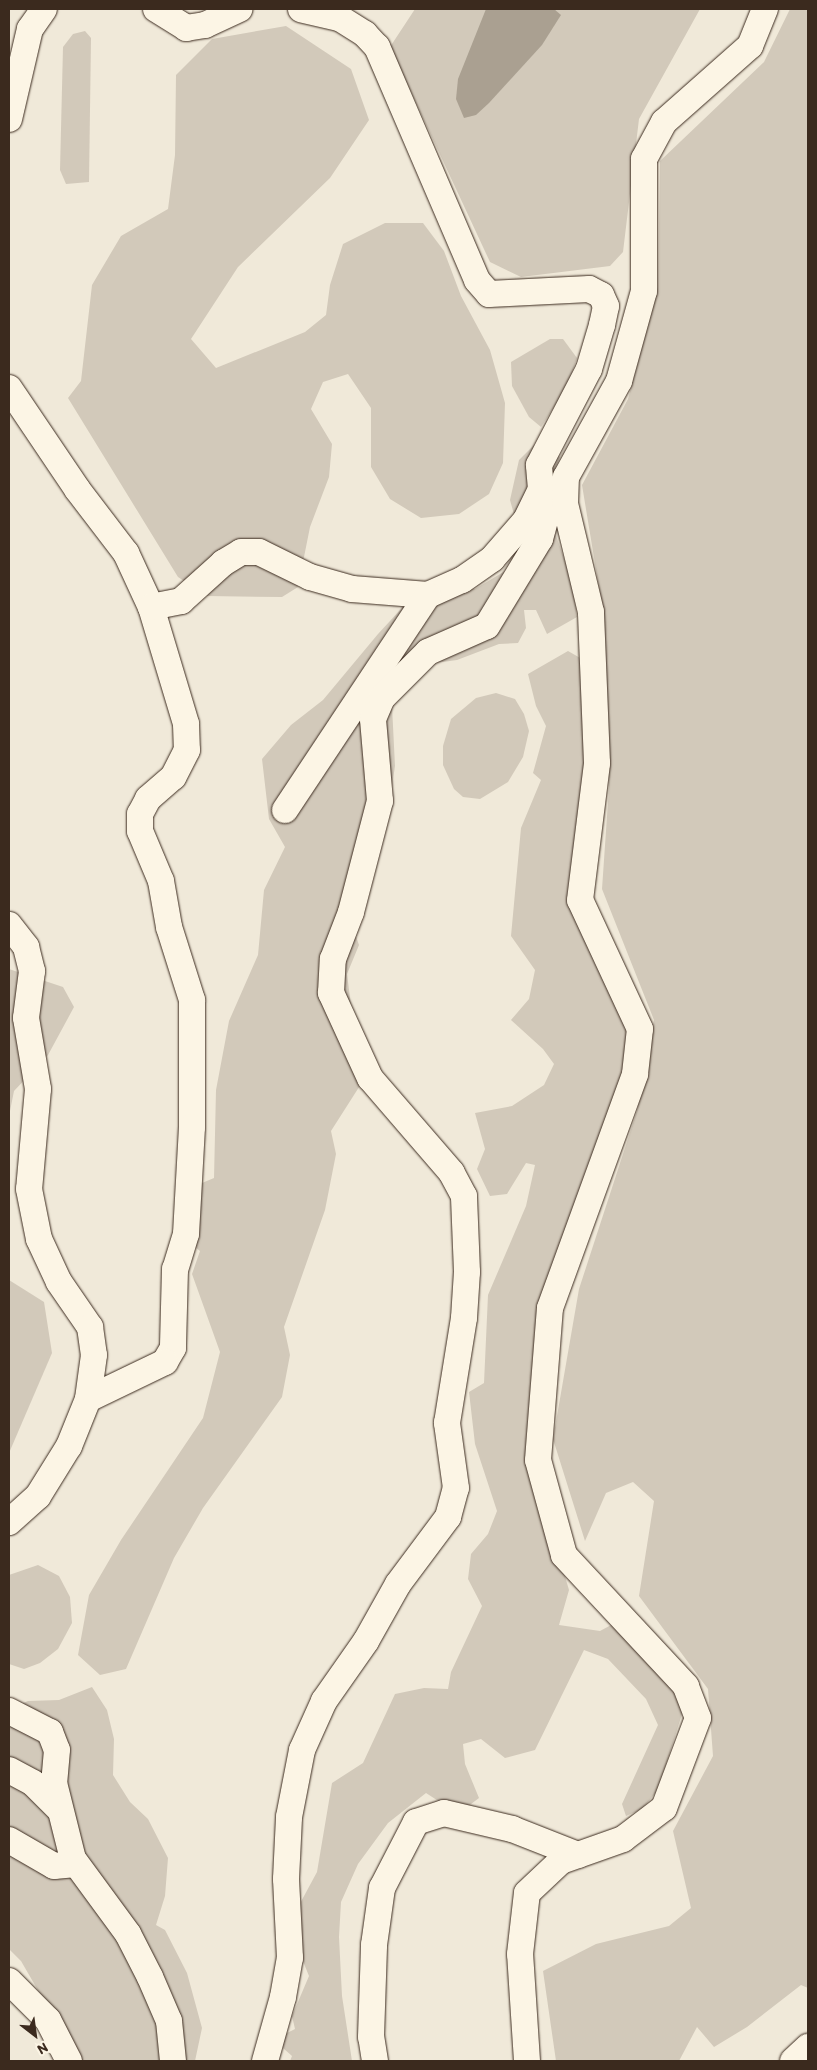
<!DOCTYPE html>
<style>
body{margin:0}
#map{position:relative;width:817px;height:2070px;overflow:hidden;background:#f0e9d9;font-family:Itim,sans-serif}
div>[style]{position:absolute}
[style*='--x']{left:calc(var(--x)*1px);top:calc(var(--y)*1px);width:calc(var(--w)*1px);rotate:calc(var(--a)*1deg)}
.green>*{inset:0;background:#d2c9ba}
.water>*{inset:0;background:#aaa091}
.roads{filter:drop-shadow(0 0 1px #3b2a1e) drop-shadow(0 0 1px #3b2a1e)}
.minor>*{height:26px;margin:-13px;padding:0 13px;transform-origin:13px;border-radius:13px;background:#fcf5e5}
span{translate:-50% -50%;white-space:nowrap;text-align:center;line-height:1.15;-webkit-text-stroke:5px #fcf5e5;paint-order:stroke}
.frame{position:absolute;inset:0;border:10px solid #3b2a1e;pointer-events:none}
.north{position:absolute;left:10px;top:2010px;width:50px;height:50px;-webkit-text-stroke:4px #fcf5e5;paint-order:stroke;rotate:150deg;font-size:14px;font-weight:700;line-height:20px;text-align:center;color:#3b2a1e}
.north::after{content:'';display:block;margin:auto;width:18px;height:22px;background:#3b2a1e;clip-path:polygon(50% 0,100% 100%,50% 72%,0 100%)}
</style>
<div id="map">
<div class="green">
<div style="clip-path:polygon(415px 9px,700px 9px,639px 119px,623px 252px,610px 266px,521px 277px,490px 262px,390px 47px)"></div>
<div style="clip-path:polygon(790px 9px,808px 9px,808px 1988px,801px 1985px,747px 2027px,714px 2047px,697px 2027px,679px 2061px,556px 2061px,543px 1971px,596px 1944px,669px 1926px,691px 1908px,673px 1831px,713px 1756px,708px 1689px,639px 1596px,654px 1501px,633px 1482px,606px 1493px,585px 1541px,553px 1439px,579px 1289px,637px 1111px,654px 1020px,602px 889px,609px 787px,602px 606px,582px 485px,628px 399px,658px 287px,660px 161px,764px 62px)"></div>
<div style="clip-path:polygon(286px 26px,351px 69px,369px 120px,330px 178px,238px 267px,191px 339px,216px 368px,305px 332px,326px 315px,330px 285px,343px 244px,385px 223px,423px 223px,444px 251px,461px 296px,490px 350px,505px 403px,503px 463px,489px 494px,459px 514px,421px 518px,390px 499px,371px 467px,371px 408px,348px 374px,323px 382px,311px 409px,332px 444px,329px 477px,310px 527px,298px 587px,282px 597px,207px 596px,178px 577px,68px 398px,81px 381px,92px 285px,121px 236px,168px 209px,175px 155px,176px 75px,212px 39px)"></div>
<div style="clip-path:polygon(85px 31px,91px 38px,89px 182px,66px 184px,60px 170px,63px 47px,73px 34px)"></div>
<div style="clip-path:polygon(550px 339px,563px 339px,577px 358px,567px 387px,541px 427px,529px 417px,512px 386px,511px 362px)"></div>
<div style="clip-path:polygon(534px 445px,560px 457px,551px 481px,553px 527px,573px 584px,577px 617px,547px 634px,536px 610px,524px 610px,526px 628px,518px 643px,499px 644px,457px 660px,428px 664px,392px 706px,395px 766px,387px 820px,352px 925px,359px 945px,347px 974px,361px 1084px,331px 1131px,336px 1154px,325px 1210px,284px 1327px,290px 1355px,282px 1397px,203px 1508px,174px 1558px,126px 1669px,100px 1675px,78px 1655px,89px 1595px,121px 1540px,203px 1418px,220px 1352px,192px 1274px,200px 1251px,190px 1243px,202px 1183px,214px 1178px,216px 1090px,229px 1021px,258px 955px,264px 890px,285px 847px,269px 819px,262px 759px,291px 725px,323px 700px,378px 634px,424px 584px,475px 589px,505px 571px,522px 543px,510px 500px,519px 460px)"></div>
<div style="clip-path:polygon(568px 651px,582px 659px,591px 736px,574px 887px,629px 1024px,631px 1053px,543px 1309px,532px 1463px,569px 1590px,559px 1625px,600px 1631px,613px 1624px,673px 1688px,683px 1711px,658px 1790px,642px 1809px,626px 1816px,622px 1804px,658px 1725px,646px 1699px,608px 1659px,584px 1650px,535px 1750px,505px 1758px,481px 1739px,463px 1744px,465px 1764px,479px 1798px,463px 1810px,443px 1804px,426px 1793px,388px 1823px,358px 1864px,341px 1902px,339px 1937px,342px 1996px,352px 2061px,290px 2061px,292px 2056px,283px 2048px,281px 2036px,295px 2029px,292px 2016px,309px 1976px,298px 1949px,297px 1909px,317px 1872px,332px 1783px,363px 1763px,395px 1694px,424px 1688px,448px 1689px,451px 1672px,482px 1606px,468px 1579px,471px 1554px,488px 1534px,497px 1511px,475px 1444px,469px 1392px,484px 1383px,488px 1295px,526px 1206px,535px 1165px,526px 1163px,507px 1194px,490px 1196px,477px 1169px,485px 1149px,475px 1113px,512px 1106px,544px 1085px,554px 1064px,543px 1049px,511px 1020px,529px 999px,535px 970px,511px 936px,521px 828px,541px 780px,533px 773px,546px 726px,536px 706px,528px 674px)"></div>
<div style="clip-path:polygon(496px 693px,515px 699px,524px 714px,529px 731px,523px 757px,508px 782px,480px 799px,463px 797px,454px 789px,443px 765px,443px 746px,451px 719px,476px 698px)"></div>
<div style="clip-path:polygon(9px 969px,63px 987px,74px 1007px,48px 1055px,14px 1091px,9px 1116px)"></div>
<div style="clip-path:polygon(9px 1280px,44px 1302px,52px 1353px,9px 1453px)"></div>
<div style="clip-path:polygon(38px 1565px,59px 1576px,70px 1597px,72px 1623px,58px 1649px,40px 1663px,24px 1669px,9px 1664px,9px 1575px)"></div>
<div style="clip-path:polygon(92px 1687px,107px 1710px,114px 1739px,113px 1775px,130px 1802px,148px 1819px,168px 1858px,165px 1896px,156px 1925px,165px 1930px,187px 1973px,202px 2028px,195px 2061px,79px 2061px,21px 1961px,9px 1949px,9px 1709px,28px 1701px,59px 1700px)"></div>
</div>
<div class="water">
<div style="clip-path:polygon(486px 9px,554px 9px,561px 15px,542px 45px,489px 103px,476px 115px,464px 118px,456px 99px,458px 79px)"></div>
</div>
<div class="roads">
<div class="minor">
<div style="--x:156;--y:9;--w:36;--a:32"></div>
<div style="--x:186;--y:28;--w:19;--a:-9"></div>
<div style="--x:205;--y:25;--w:38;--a:-25"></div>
<div style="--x:9;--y:119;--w:92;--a:-76.9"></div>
<div style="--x:30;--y:29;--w:24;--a:-55"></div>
<div style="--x:9;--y:388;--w:122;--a:56"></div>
<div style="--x:77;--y:489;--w:81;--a:52.6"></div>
<div style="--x:126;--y:553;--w:60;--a:65.2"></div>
<div style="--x:151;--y:607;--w:122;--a:73.3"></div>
<div style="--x:186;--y:724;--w:26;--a:88"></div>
<div style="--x:187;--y:750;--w:30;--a:117"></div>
<div style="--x:173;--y:777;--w:33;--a:139"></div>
<div style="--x:148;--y:799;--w:17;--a:118"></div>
<div style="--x:140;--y:814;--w:17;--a:90"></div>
<div style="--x:140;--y:831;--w:54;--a:67.2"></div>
<div style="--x:161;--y:881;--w:47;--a:80.1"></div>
<div style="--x:169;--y:927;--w:77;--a:72.5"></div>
<div style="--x:192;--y:1000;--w:127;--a:90"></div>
<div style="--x:192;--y:1127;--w:107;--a:93.2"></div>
<div style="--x:186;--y:1234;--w:37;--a:107"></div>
<div style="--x:175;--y:1269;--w:79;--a:91.5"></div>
<div style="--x:173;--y:1348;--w:16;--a:120"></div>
<div style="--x:165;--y:1362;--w:85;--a:154.3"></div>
<div style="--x:151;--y:607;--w:31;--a:-11"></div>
<div style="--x:181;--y:601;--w:57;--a:-42.1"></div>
<div style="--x:223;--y:563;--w:21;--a:-31"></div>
<div style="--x:241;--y:552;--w:18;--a:0"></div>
<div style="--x:259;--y:552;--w:57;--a:26.1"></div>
<div style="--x:310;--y:577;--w:44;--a:15.9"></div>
<div style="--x:352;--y:589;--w:76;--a:4.5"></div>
<div style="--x:428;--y:595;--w:37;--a:-24"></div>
<div style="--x:462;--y:580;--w:37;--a:-35"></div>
<div style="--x:492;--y:559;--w:52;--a:-48.9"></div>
<div style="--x:526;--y:520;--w:34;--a:-64"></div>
<div style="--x:541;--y:489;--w:24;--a:-95"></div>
<div style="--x:539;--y:465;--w:108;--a:-62.5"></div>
<div style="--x:589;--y:369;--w:46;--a:-73.5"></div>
<div style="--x:602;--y:325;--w:19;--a:-78"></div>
<div style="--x:606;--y:306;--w:12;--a:-114"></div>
<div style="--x:601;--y:295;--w:13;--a:-153"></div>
<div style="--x:589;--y:289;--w:100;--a:177.1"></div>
<div style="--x:489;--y:294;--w:18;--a:-131"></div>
<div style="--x:477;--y:280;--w:254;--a:-113.2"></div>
<div style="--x:377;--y:47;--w:18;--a:-133"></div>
<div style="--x:365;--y:34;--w:31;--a:-148"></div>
<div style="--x:339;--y:18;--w:39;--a:-167"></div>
<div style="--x:285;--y:810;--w:258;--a:-56.4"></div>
<div style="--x:9;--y:925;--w:28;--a:52"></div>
<div style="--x:26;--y:947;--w:25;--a:76"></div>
<div style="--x:32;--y:971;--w:47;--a:97.3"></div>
<div style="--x:26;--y:1018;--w:72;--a:80.4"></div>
<div style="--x:38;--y:1089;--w:100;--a:95.1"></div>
<div style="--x:29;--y:1189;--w:51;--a:78.7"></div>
<div style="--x:39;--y:1239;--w:47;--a:65.1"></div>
<div style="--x:59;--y:1282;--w:55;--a:55.4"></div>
<div style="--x:90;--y:1327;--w:28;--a:82"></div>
<div style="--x:94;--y:1355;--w:44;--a:97.8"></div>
<div style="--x:88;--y:1399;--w:51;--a:112"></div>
<div style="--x:69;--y:1446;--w:59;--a:121.8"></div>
<div style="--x:38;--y:1496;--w:39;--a:138"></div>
<div style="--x:9;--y:1711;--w:46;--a:27.1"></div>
<div style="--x:50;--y:1732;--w:19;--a:69"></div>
<div style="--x:57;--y:1750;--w:33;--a:95"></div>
<div style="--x:54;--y:1783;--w:78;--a:76"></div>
<div style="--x:73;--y:1859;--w:93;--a:53.7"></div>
<div style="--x:128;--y:1934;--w:48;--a:62.9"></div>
<div style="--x:150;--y:1977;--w:48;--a:66.6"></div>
<div style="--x:169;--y:2021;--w:40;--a:84.3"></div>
<div style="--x:9;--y:1770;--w:27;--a:28"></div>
<div style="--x:33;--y:1783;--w:38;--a:45"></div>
<div style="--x:9;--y:1840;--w:52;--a:30"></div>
<div style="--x:54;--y:1866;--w:22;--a:-5"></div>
<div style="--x:9;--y:1981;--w:55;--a:45"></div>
<div style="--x:48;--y:2020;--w:46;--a:62.9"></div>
<div style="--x:265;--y:2061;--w:66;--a:-74.3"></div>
<div style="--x:283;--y:1997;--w:40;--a:-80"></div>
<div style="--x:290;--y:1958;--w:79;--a:-92.9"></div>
<div style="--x:286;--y:1879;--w:62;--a:-87.2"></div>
<div style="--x:289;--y:1817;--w:68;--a:-79"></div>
<div style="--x:302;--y:1750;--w:54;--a:-65.8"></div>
<div style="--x:324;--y:1701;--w:73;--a:-55"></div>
<div style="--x:366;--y:1641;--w:65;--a:-60.7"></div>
<div style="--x:398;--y:1584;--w:84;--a:-53.3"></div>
<div style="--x:448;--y:1517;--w:30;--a:-75"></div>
<div style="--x:456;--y:1488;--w:66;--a:-97.9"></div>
<div style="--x:447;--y:1423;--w:106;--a:-80.8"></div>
<div style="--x:464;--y:1318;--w:46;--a:-86.3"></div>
<div style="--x:467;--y:1272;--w:76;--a:-92.3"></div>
<div style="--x:464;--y:1196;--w:26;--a:-118"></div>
<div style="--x:452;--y:1173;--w:125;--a:-130.8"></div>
<div style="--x:370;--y:1078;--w:94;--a:-114.6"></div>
<div style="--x:331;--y:993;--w:34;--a:-87"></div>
<div style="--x:333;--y:959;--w:50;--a:-69"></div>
<div style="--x:351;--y:912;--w:115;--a:-75.4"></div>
<div style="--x:380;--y:801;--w:82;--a:-94.9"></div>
<div style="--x:373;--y:719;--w:23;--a:-67"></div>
<div style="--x:382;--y:698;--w:65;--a:-45"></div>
<div style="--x:428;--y:652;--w:64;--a:-23.8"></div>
<div style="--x:487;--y:626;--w:102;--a:-58.7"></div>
<div style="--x:540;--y:539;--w:23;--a:-75"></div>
<div style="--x:546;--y:517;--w:28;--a:-100"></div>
<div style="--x:375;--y:2061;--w:24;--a:-99"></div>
<div style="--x:371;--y:2037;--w:92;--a:-88.1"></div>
<div style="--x:374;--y:1945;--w:58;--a:-82"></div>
<div style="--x:382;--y:1888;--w:74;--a:-62.7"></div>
<div style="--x:416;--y:1822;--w:29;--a:-18"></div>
<div style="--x:444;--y:1813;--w:70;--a:13.2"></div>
<div style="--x:512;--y:1829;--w:71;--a:21.5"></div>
<div style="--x:527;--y:2061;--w:107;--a:-93.7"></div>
<div style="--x:520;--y:1954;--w:61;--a:-83.5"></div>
<div style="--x:527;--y:1893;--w:47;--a:-43.3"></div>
<div style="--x:561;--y:1861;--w:66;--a:-19.5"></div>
<div style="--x:623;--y:1839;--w:51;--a:-37.1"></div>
<div style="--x:664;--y:1808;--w:96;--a:-69.3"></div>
<div style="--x:698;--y:1718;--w:34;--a:-111"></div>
<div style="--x:686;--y:1686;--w:179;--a:-133"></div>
<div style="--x:564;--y:1555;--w:98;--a:-105.3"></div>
<div style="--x:538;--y:1460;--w:152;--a:-85.5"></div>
<div style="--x:550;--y:1308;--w:249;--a:-70"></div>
<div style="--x:635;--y:1074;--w:45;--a:-83.7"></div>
<div style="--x:640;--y:1029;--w:142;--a:-114.9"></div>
<div style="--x:580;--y:900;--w:138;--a:-82.9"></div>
<div style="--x:597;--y:763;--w:151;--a:-92.3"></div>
<div style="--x:591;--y:612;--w:111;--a:-103.5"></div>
<div style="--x:565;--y:504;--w:27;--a:-88"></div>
<div style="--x:566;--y:477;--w:110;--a:-61.1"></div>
<div style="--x:619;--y:381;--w:93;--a:-74.5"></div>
<div style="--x:644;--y:291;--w:132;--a:-90"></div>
<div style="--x:644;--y:159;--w:42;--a:-61.6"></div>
<div style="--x:664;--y:122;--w:115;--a:-41.5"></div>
<div style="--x:750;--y:46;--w:40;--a:-68"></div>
<div style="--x:793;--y:2061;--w:21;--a:-43"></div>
</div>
</div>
<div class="frame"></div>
<div class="north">N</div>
</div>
